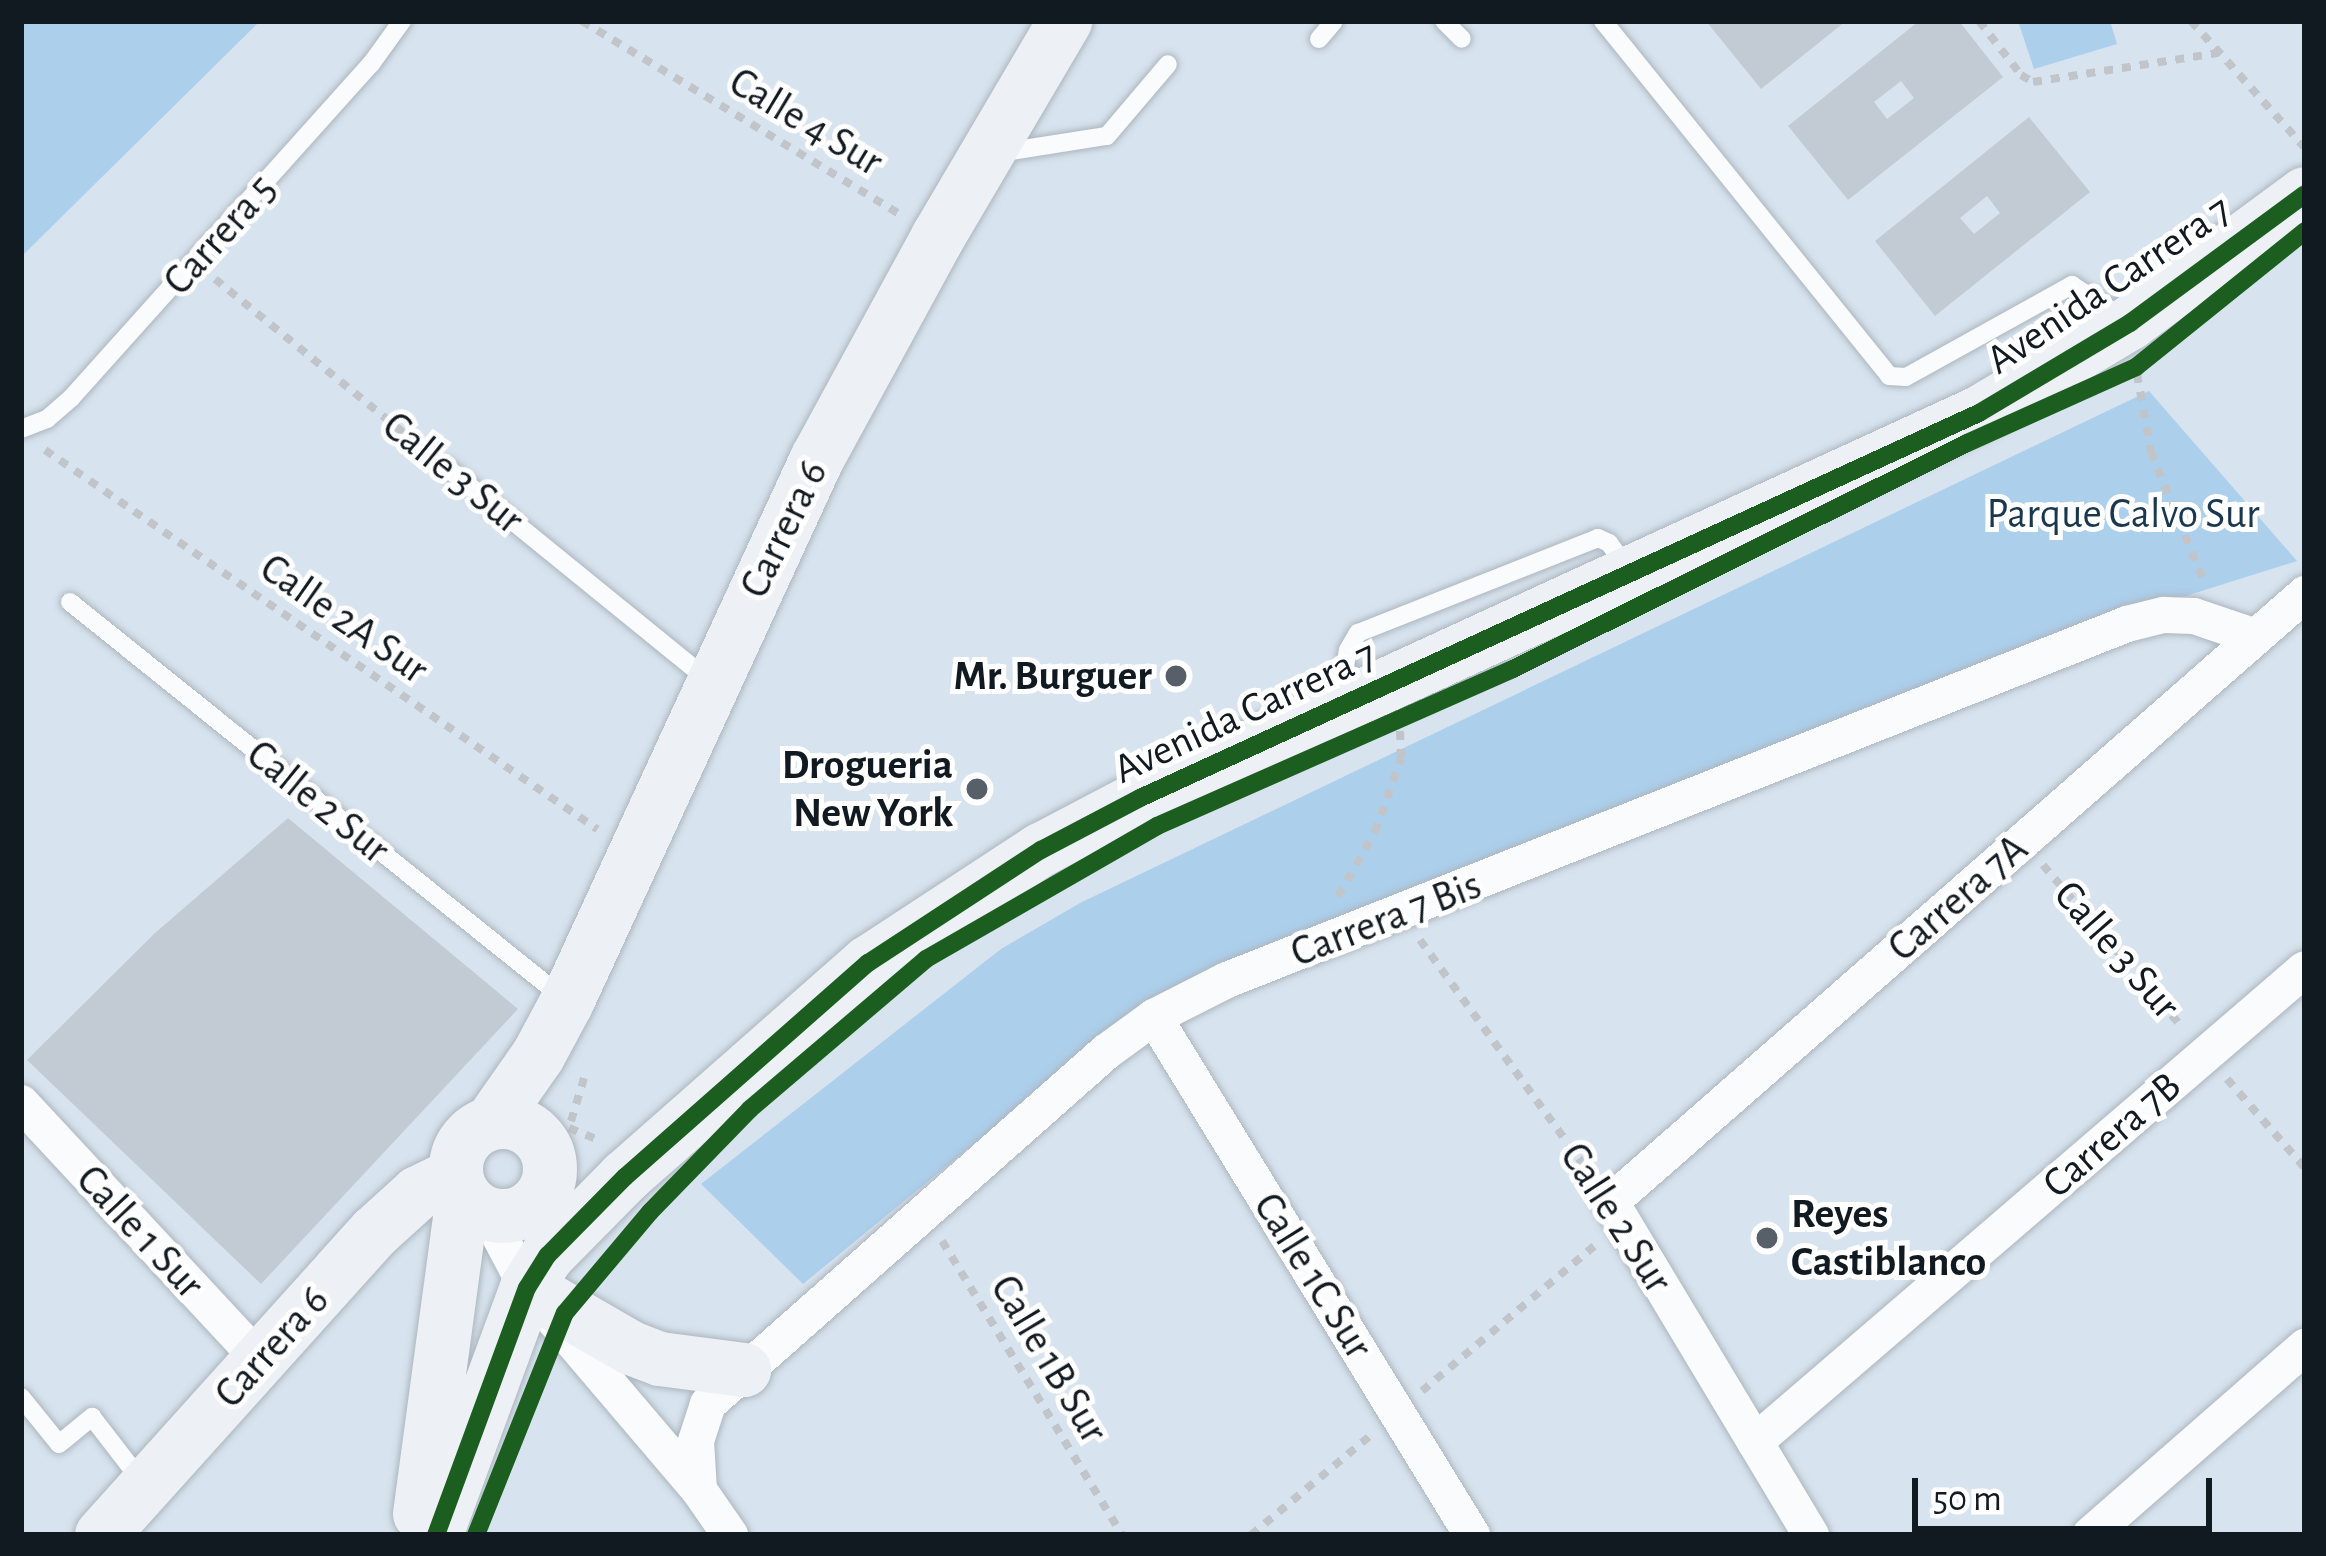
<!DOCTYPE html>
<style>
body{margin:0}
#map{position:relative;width:2326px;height:1556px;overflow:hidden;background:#d7e3ee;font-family:"Alegreya Sans",sans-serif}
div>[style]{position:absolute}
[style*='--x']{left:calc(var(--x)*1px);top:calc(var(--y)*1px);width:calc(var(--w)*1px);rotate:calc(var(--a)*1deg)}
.green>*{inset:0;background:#accfec}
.building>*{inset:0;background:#c2cbd4}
.path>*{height:8px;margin-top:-4px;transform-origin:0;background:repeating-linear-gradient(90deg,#c1c5c9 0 9px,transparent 0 18px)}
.roads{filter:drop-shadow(0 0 3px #adb6bf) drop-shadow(0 0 3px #adb6bf)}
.lane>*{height:18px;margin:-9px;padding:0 9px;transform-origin:9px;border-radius:9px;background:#f9fbfc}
.street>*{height:36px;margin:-18px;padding:0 18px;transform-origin:18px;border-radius:18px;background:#f9fbfc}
.secondary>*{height:54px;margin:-27px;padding:0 27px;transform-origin:27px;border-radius:27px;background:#edf1f6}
.secondary>.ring{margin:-27px;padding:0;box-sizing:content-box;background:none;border:54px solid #edf1f6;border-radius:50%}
.cycleway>*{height:18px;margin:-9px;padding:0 9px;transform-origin:9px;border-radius:9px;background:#1b5e20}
.dots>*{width:33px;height:33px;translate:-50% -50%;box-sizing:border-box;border:6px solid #fff;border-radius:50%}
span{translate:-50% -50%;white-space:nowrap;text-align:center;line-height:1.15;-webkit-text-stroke:10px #fff;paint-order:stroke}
.street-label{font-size:42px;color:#121a21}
.park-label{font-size:42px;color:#193850}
.poi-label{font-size:42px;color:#121a21;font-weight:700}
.right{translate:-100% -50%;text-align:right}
.left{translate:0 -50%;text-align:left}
.frame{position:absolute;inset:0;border:24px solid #121a21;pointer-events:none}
.scale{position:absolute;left:1912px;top:1478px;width:300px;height:54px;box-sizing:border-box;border:6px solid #121a21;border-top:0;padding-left:15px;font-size:36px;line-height:42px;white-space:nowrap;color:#121a21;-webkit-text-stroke:9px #fff;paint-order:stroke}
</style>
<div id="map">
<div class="green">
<div style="clip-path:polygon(21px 21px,260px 21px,21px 257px)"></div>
<div style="clip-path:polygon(2018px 21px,2110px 21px,2117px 44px,2034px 69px)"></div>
<div style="clip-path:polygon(2149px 391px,2297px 561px,2043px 641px,1093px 1046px,803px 1284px,701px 1184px,1001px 949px,1080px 903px)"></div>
</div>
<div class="building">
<div style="clip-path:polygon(1706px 21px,1846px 21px,1761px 89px)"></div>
<div style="clip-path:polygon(evenodd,1919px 21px,1959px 21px,2003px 77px,1848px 200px,1788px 126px,1919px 21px,1901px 81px,1914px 98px,1887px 119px,1874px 102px,1901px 81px)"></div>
<div style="clip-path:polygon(evenodd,2029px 117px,2090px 192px,1935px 316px,1875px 241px,2029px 117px,1987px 196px,2000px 213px,1974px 234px,1960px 218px,1987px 196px)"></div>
<div style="clip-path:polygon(288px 818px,518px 1009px,261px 1284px,27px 1060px,155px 933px)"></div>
</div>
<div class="path">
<div style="--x:582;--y:21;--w:371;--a:31.3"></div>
<div style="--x:1979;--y:21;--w:68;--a:52.1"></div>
<div style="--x:2021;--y:75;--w:14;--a:30"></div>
<div style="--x:2033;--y:82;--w:188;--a:-8.9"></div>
<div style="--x:2191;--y:21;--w:169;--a:48.1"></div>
<div style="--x:215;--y:279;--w:274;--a:39.2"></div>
<div style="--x:2137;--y:374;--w:79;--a:79.8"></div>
<div style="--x:2151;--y:452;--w:140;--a:67.8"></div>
<div style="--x:45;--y:450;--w:670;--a:34.47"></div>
<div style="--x:2043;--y:865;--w:213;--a:49.4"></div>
<div style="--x:1338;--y:896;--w:74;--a:-60"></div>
<div style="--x:1375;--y:832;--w:78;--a:-70.6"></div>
<div style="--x:1401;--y:758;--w:30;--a:-92"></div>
<div style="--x:1420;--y:940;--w:291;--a:54"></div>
<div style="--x:584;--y:1078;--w:52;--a:106.7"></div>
<div style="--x:569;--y:1128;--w:35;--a:22"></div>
<div style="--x:2227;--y:1079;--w:118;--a:48.8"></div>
<div style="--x:942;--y:1241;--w:345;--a:58.5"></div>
<div style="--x:1422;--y:1391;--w:225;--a:-40.1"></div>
<div style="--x:1251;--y:1535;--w:155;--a:-39.8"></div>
</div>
<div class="roads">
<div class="lane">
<div style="--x:1444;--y:21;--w:25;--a:45"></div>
<div style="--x:1603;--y:21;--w:456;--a:51.1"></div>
<div style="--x:1889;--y:376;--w:17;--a:3"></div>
<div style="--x:1906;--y:377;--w:190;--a:-29"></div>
<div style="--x:2072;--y:285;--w:59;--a:33.1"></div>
<div style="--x:1319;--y:39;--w:23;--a:-50"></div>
<div style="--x:998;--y:153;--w:110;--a:-8.9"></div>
<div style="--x:1107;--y:136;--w:94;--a:-49.7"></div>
<div style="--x:21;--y:429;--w:28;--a:-21"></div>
<div style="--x:47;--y:419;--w:33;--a:-41"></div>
<div style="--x:72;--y:397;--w:448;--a:-48.1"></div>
<div style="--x:371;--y:64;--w:53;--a:-54.2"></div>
<div style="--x:446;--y:467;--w:338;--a:39.1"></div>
<div style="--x:70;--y:602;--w:631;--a:38.76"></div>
<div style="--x:1339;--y:698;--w:49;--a:-79.4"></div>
<div style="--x:1348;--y:650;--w:20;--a:-60"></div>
<div style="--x:1358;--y:633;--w:258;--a:-21.6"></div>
<div style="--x:1598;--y:538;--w:12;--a:24"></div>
<div style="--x:1609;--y:543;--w:29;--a:54"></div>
<div style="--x:21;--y:1397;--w:60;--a:51"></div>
<div style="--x:59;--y:1444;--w:43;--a:-39.3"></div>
<div style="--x:92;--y:1417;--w:83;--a:52.3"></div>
</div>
<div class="street">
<div style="--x:1154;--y:1017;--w:608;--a:58.45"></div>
<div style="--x:21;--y:1103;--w:351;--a:47.1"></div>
<div style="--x:488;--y:1214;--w:84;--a:62.2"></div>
<div style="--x:527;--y:1288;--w:265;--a:49.6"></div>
<div style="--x:699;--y:1490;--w:55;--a:55.4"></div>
<div style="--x:1755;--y:1442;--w:725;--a:-40.7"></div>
<div style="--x:699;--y:1490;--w:49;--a:-93.5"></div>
<div style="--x:696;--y:1441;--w:39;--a:-72"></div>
<div style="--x:708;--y:1404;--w:531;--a:-41.49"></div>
<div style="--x:1106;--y:1052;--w:59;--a:-36.1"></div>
<div style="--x:1154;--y:1017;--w:82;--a:-26.9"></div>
<div style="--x:1227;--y:980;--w:968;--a:-21.58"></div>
<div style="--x:2127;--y:624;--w:38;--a:-14"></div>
<div style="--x:2164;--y:615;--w:30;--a:2"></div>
<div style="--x:2194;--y:616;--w:65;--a:18.7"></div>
<div style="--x:1811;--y:1535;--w:388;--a:-121"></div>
<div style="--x:1611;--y:1202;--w:923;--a:-41.22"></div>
<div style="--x:2090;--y:1535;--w:286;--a:-41.2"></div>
</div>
<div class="secondary">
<div class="ring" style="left:456px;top:1122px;width:40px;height:40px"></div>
<div style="--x:491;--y:1123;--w:82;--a:-55"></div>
<div style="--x:538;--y:1056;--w:61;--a:-61.8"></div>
<div style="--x:567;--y:1002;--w:598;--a:-65.28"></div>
<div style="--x:817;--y:459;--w:253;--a:-61.4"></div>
<div style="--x:938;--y:237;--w:251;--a:-59.5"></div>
<div style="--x:527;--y:1288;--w:120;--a:30"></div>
<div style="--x:631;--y:1348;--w:31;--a:21"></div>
<div style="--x:660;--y:1359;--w:85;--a:7.5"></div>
<div style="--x:420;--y:1514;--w:322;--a:-82.3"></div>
<div style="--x:102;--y:1535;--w:408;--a:-48"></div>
<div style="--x:375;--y:1232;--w:58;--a:-42.2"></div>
<div style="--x:418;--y:1193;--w:41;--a:-25.9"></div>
<div style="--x:436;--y:1535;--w:263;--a:-69.8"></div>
<div style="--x:527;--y:1288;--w:39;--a:-58"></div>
<div style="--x:548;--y:1255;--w:110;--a:-45.4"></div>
<div style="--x:625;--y:1177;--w:324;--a:-41.4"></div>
<div style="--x:868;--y:963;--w:207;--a:-33.2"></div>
<div style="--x:1041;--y:850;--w:112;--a:-27.7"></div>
<div style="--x:1140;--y:798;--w:923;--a:-24.65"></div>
<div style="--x:1979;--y:413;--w:176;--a:-30.8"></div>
<div style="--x:2130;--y:323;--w:217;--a:-36.4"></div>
</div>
</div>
<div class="cycleway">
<div style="--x:436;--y:1535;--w:263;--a:-69.8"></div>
<div style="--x:527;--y:1288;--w:39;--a:-58"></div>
<div style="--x:548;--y:1255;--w:110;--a:-45.4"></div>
<div style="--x:625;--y:1177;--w:324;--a:-41.4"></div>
<div style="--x:868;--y:963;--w:207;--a:-33.2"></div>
<div style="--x:1041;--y:850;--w:112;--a:-27.7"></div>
<div style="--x:1140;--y:798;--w:923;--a:-24.65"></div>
<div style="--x:1979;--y:413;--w:176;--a:-30.8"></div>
<div style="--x:2130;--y:323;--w:217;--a:-36.4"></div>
<div style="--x:476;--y:1535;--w:239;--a:-68.2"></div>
<div style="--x:565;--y:1313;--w:132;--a:-49.9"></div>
<div style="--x:650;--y:1212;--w:144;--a:-45.8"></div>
<div style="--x:750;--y:1109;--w:231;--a:-40.4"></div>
<div style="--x:926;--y:959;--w:267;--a:-29.9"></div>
<div style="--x:1157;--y:826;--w:389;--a:-23.8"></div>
<div style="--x:1513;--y:669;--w:507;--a:-26.46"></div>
<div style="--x:1967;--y:443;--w:185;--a:-24.2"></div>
<div style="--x:2136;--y:367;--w:217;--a:-38.8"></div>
</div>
<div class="dots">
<div style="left:1176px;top:676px;background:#576069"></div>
<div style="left:977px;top:789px;background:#576069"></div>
<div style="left:1767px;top:1238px;background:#576069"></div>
</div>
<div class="street-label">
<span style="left:806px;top:122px;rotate:31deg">Calle 4 Sur</span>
<span style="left:220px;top:235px;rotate:-48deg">Carrera 5</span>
<span style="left:2109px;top:285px;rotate:-34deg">Avenida Carrera 7</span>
<span style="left:453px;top:473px;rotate:39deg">Calle 3 Sur</span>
<span style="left:784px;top:529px;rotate:-64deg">Carrera 6</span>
<span style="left:344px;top:619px;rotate:35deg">Calle 2A Sur</span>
<span style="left:1245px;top:712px;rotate:-25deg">Avenida Carrera 7</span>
<span style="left:318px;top:802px;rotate:39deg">Calle 2 Sur</span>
<span style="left:1958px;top:898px;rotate:-41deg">Carrera 7A</span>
<span style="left:1386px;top:919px;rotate:-21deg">Carrera 7 Bis</span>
<span style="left:2117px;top:950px;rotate:49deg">Calle 3 Sur</span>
<span style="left:2112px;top:1135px;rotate:-41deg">Carrera 7B</span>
<span style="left:1616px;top:1218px;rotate:57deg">Calle 2 Sur</span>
<span style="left:140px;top:1232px;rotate:47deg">Calle 1 Sur</span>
<span style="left:1313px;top:1276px;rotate:58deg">Calle 1C Sur</span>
<span style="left:272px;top:1347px;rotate:-48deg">Carrera 6</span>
<span style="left:1049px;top:1359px;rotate:59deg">Calle 1B Sur</span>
</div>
<div class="park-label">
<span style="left:2123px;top:514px">Parque Calvo Sur</span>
</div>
<div class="poi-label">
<span class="right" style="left:1152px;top:676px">Mr. Burguer</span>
<span class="right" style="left:953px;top:789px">Drogueria<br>New York</span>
<span class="left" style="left:1791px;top:1238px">Reyes<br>Castiblanco</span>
</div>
<div class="frame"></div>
<div class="scale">50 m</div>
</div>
